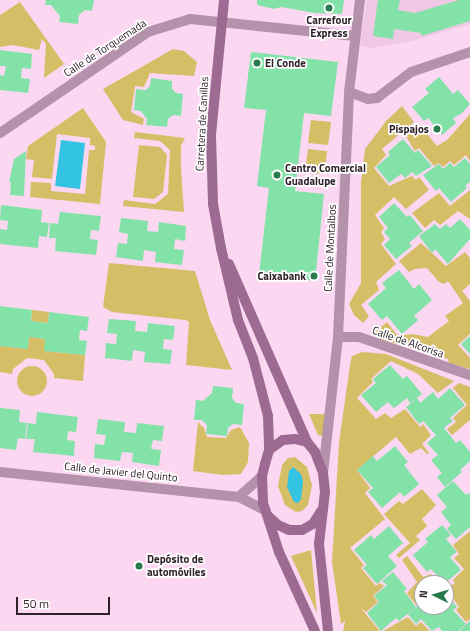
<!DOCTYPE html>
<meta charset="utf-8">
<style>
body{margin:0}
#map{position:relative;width:470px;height:631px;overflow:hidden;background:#fbd7f2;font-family:"Titillium Web",sans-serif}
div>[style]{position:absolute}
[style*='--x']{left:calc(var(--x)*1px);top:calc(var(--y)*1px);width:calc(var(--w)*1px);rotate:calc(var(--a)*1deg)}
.built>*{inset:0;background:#f0c7e5}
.green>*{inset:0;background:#d5be65}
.round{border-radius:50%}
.water>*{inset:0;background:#32c4e2}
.building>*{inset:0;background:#83e2a7}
.street>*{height:10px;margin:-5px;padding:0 5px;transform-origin:5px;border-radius:5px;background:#b592ac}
.secondary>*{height:10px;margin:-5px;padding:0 5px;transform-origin:5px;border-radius:5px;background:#9d6a91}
.dots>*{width:11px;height:11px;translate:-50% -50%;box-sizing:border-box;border:2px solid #fff;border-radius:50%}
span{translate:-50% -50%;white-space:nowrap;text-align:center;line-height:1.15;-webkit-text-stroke:3.5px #fff;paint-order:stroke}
.poi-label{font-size:11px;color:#2e212a;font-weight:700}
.left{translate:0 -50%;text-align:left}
.right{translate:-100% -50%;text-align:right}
.street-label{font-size:11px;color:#2e212a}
.north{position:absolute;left:414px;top:575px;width:40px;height:40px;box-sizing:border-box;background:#fff;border:1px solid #aba6aa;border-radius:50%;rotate:275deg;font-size:11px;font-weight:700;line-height:16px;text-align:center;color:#2e212a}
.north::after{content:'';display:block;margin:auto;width:14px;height:18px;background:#277a4c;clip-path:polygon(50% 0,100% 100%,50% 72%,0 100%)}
.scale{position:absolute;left:16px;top:597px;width:94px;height:18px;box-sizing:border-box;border:2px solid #2e212a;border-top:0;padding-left:5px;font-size:12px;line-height:14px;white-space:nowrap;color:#2e212a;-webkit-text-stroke:3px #fff;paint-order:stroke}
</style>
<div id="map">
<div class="built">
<div style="clip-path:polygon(367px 0,470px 0,470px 24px,416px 40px,372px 48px,360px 46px)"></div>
</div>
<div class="green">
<div style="clip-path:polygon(20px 2px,64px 64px,44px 78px,46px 44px,42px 39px,39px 50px,13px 45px,0 47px,0 15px)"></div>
<div style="clip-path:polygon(173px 49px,184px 51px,197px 62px,194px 76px,150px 73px,144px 87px,135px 86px,131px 112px,144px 119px,143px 125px,123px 120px,103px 89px)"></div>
<div style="clip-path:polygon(402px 106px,414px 122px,382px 149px,386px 155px,374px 168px,389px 186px,412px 176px,416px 180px,419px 177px,429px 190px,406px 209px,394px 197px,375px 215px,384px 228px,381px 232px,385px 239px,381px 244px,396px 264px,376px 282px,379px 290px,361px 305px,369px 316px,363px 323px,354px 315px,349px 304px,361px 283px,361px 183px,365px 149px,386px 121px)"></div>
<div style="clip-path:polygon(83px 108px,106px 142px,100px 204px,30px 197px,31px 182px,51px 183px,51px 191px,85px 194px,89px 150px,95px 150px,95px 146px,90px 145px,90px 138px,57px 134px,52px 179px,32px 177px,34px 160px,26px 159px,28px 146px)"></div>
<div style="clip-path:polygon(470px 114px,470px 161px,466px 155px,454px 165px,450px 161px,443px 167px,439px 163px,434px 166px,419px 148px,415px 151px,405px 135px,418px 123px,437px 146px,447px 140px)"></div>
<div style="clip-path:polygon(311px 120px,331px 122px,328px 145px,308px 143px)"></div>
<div style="clip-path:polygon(135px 132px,185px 138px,181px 146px,181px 169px,184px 212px,123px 206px,124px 200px,155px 204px,168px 194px,170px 150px,160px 141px,134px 138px)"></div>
<div style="clip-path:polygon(139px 145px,160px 147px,167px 155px,163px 192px,154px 199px,133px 197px)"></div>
<div style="clip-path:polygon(308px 149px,327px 151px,325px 174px,305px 172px)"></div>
<div style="clip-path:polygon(470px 190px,470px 219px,458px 211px,440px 225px,434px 220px,425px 228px,412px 213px,439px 193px,450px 206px)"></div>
<div style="clip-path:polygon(421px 243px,446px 266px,465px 252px,470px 258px,470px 284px,462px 291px,470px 301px,470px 334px,458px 345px,470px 358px,470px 369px,449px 363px,448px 359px,380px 339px,375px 332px,387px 322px,398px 336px,412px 334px,428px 337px,449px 321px,445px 316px,463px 303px,448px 281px,444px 284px,439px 282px,427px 268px,415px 269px,409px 272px,399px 261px)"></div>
<div style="clip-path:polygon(109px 263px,195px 271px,210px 320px,232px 370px,186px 365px,189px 322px,185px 320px,112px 312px,103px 307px)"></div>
<div style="clip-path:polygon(32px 310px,49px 312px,48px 323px,31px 321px)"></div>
<div style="clip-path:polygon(29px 337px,45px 339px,45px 351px,85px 355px,83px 381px,54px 378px,54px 374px,44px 360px,27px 358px,13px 369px,12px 374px,0 372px,0 346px,28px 349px)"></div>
<div style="clip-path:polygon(362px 352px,386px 354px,454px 381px,438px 393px,418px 374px,391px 361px,371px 379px,373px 382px,357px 398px,376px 419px,385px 413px,391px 418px,405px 409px,420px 427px,423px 424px,431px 435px,422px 444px,429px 453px,427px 454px,421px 448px,410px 454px,396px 437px,357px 470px,370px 488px,365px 493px,385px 519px,350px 548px,364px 565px,361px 568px,376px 586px,380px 583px,384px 586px,373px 596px,378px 602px,366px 612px,360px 607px,380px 631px,343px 631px,345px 621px,341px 624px,332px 562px,339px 443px,350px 365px,352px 356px)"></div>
<div class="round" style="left:17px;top:366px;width:30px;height:30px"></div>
<div style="clip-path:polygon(459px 383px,470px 387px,470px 420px,452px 435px,447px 429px,456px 422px,453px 418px,467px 405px,453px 388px)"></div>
<div style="clip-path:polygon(309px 414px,326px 414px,324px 436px,318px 435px)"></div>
<div style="clip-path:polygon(198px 422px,204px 428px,207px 437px,226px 438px,231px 430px,240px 427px,249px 443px,248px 462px,241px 474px,223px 475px,193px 471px)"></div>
<div style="clip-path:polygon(295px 457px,307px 467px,312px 485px,308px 505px,302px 511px,296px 512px,285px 505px,278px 486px,282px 465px,288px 458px)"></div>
<div style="clip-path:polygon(422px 489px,436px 505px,422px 519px,427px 526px,416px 536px,420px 540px,399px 558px,396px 555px,410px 543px,384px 514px,399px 501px,403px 504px)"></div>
<div style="clip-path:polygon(470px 531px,470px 619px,466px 622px,456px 610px,459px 607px,446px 589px,455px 583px,453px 580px,464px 569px,454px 558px,459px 554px,453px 545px)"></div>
<div style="clip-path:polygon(311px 550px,317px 613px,291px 556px)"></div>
<div style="clip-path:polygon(407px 556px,423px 577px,431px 574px,438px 583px,422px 583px,422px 600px,416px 605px,407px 593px,417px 582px,402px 560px)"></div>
<div style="clip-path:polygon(408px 617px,416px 626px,421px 622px,430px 631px,383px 631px)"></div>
</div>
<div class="water">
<div style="clip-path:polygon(61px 140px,85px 143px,80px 189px,55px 186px)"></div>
<div style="clip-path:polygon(293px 467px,301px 474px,303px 482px,301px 499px,298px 503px,294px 502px,287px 487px,289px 471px)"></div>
</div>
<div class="building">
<div style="clip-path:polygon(46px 0,94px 0,92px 11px,85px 10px,79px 15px,78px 24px,59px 22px,60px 16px,51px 5px,45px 5px)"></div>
<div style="clip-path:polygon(257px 0,344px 0,342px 14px,314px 13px,281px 7px,274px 9px,257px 5px)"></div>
<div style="clip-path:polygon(378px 0,400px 0,398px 10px,415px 13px,459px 0,470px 0,470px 21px,421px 36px,421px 33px,394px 29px,393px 39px,373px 36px)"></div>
<div style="clip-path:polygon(0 50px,32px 54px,31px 69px,22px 68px,21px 78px,30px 79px,28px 93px,0 90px,0 75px,4px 76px,6px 66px,0 66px)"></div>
<div style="clip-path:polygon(251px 52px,338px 62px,331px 116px,304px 113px,295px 191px,324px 194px,315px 281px,259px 274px,269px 188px,257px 186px,266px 110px,244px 108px)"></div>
<div style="clip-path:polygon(439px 77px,453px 94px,458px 90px,470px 104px,461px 114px,453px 118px,456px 123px,442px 135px,428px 118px,424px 121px,412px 107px,429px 93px,425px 89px)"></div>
<div style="clip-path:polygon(151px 78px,172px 81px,172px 89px,176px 93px,183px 94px,181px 116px,173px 115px,168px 119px,167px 127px,146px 125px,147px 119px,141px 111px,134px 110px,136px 89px,146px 90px,150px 86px)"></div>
<div style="clip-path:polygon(403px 139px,415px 153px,418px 150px,432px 166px,416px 176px,412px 172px,405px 178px,401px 174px,389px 183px,376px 167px,390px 155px,388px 152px)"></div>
<div style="clip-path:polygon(26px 151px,24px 196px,10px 195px,11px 182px,9px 182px,14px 159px)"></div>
<div style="clip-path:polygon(465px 158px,470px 164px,470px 182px,465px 186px,467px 188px,451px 202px,439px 188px,436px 191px,423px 175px,439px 164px,443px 169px,450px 163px,454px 167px)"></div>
<div style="clip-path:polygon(394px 203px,407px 217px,410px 215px,423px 231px,409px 243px,412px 246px,396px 259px,384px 245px,390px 239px,384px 232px,388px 228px,379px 217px)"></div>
<div style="clip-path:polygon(1px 205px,42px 210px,41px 222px,49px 223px,47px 237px,39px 236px,38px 248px,0 244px,0 229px,7px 230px,8px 221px,0 220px)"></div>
<div style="clip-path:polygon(60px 212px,101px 216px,99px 231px,91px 230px,90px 239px,98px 240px,96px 255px,55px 251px,56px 238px,49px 238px,50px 223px,58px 224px)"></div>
<div style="clip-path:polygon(121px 218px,148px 221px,147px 231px,158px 232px,159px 222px,186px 226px,185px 241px,175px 239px,174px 249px,184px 250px,182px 265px,155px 262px,156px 252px,144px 250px,143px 261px,116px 257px,118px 243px,127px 244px,128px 234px,119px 232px)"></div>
<div style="clip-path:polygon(460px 219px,470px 230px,470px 239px,448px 264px,435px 249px,432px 253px,419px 236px,435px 224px,440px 229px,446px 224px,450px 228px)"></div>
<div style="clip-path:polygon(399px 270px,414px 289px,419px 284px,432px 300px,414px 316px,418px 320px,402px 334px,387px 316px,382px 320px,368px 304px,386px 288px,382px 283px)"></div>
<div style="clip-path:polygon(0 306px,32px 310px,31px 321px,48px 323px,49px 312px,89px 317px,87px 331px,80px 330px,79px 340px,87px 341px,85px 355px,44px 351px,45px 339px,38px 338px,29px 337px,28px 349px,0 346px)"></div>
<div style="clip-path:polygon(109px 319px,136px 321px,135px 331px,147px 332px,148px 323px,175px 326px,173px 340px,164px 339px,163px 349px,172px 350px,170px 364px,144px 362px,145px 352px,133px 350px,132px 361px,105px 358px,106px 343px,116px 344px,117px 334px,107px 333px)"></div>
<div style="clip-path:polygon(470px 336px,470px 354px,461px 344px)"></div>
<div style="clip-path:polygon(390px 365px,403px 379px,407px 376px,422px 394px,410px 403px,407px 398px,394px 408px,388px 402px,376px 412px,361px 395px,376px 383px,373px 379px)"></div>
<div style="clip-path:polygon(213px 386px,233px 388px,232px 398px,236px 403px,244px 404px,242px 425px,233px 424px,228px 428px,227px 436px,206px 434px,207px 425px,202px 420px,194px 420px,196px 400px,203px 401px,212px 393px)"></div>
<div style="clip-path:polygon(450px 388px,465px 405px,450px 418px,453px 421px,444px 428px,456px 443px,460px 440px,470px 452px,470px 461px,460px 470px,462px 472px,445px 487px,437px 477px,442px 473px,431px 460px,438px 455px,427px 443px,436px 435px,423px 421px,419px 424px,406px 407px,417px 398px,420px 403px,433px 392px,438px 399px)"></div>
<div style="clip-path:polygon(0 408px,20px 410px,19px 422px,27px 423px,25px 439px,18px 438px,16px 450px,0 448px)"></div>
<div style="clip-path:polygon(37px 412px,78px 417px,76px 432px,68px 431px,67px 440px,75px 441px,74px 456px,33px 452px,35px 439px,26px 439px,28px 423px,36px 424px)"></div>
<div style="clip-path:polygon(98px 419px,125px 422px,124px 432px,136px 433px,137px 423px,164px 426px,162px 441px,153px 440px,151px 449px,161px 450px,159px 466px,132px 462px,133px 453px,122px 452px,120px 461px,94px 458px,95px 444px,104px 445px,106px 435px,96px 434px)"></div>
<div style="clip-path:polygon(395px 446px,408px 462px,404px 465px,419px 484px,404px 497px,400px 492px,382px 508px,368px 492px,373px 488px,357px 470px,373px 456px,377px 461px)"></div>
<div style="clip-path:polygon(453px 481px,466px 495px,470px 493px,470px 527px,456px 539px,447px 529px,451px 525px,441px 512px,447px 507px,437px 495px)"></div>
<div style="clip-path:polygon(442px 525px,451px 535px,446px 539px,457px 552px,450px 557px,461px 570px,445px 583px,431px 569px,427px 572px,413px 555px,428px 542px,425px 539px)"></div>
<div style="clip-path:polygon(389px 526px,403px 543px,388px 556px,397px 566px,377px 584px,363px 568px,367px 565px,354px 550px,371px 535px,374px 539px)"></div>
<div style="clip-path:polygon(393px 572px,407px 589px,404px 591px,416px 607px,399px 621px,396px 618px,381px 631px,367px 613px,379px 602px,374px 596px,387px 585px,382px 581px)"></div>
<div style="clip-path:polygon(446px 594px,457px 607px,453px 610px,466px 624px,458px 631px,442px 631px,439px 627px,432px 631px,421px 619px,416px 624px,408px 614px,422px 602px,422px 607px,446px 607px)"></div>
<div style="clip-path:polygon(470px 621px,470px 631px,459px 631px)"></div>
</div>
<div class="street">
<div style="--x:349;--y:92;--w:20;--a:20"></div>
<div style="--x:368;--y:99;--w:9;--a:-6"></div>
<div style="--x:377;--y:98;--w:43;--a:-37.4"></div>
<div style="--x:411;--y:72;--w:62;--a:-18.7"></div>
<div style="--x:0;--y:133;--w:179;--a:-34.3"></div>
<div style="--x:148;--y:32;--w:44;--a:-17.2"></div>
<div style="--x:190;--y:19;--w:166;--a:5.9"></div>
<div style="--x:338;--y:337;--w:21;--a:0"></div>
<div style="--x:359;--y:337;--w:117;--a:18.9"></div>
<div style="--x:0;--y:472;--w:240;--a:6"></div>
<div style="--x:323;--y:473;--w:137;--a:-83.7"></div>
<div style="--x:338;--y:337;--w:245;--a:-87.4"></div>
<div style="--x:349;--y:92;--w:93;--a:-83.2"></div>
<div style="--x:262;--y:476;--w:31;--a:138"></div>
<div style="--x:239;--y:497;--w:30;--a:27"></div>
</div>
<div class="secondary">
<div style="--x:224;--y:0;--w:137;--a:95.5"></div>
<div style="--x:211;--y:136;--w:68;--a:88.3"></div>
<div style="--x:213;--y:204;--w:45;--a:79.7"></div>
<div style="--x:221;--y:248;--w:74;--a:76.7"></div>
<div style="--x:238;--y:320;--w:41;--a:68.5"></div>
<div style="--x:253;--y:358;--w:60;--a:75.5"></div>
<div style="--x:268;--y:416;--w:34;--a:88"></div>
<div style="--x:229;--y:264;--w:194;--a:66.3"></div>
<div style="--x:268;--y:516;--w:13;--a:42"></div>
<div style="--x:278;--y:525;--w:12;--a:24"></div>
<div style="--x:289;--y:530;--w:13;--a:0"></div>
<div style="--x:302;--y:530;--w:13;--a:-29"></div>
<div style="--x:313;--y:524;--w:15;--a:-58"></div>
<div style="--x:315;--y:631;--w:87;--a:-114.5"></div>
<div style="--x:279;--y:552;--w:52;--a:-108.1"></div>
<div style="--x:263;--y:503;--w:27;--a:-92"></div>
<div style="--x:262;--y:476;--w:12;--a:-76"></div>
<div style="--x:265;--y:464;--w:15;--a:-74"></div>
<div style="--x:269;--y:450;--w:17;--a:-36"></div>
<div style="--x:283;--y:440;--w:12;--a:-5"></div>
<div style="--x:295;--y:439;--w:12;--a:14"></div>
<div style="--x:307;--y:442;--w:13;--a:51"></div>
<div style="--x:315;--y:452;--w:22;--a:69"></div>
<div style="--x:323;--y:473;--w:19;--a:84"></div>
<div style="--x:325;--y:492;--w:52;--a:96.6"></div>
<div style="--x:319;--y:544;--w:87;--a:84.1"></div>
</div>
<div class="dots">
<div style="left:329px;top:8px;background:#277a4c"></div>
<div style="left:257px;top:63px;background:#277a4c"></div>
<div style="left:437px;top:129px;background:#277a4c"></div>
<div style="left:277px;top:175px;background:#277a4c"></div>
<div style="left:314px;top:276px;background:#277a4c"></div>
<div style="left:139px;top:566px;background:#277a4c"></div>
</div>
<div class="poi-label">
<span style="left:329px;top:27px">Carrefour<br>Express</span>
<span class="left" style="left:265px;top:63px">El Conde</span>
<span class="right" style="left:429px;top:129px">Pispajos</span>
<span class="left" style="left:285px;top:175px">Centro Comercial<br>Guadalupe</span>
<span class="right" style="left:306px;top:276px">Caixabank</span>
<span class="left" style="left:147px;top:566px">Depósito de<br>automóviles</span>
</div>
<div class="street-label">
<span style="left:105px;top:48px;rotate:-33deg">Calle de Torquemada</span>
<span style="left:202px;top:124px;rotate:-87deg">Carretera de Canillas</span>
<span style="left:330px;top:248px;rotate:-87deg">Calle de Montalbos</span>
<span style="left:408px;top:342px;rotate:19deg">Calle de Alcorisa</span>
<span style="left:121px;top:472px;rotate:6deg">Calle de Javier del Quinto</span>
</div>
<div class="north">N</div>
<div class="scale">50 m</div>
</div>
